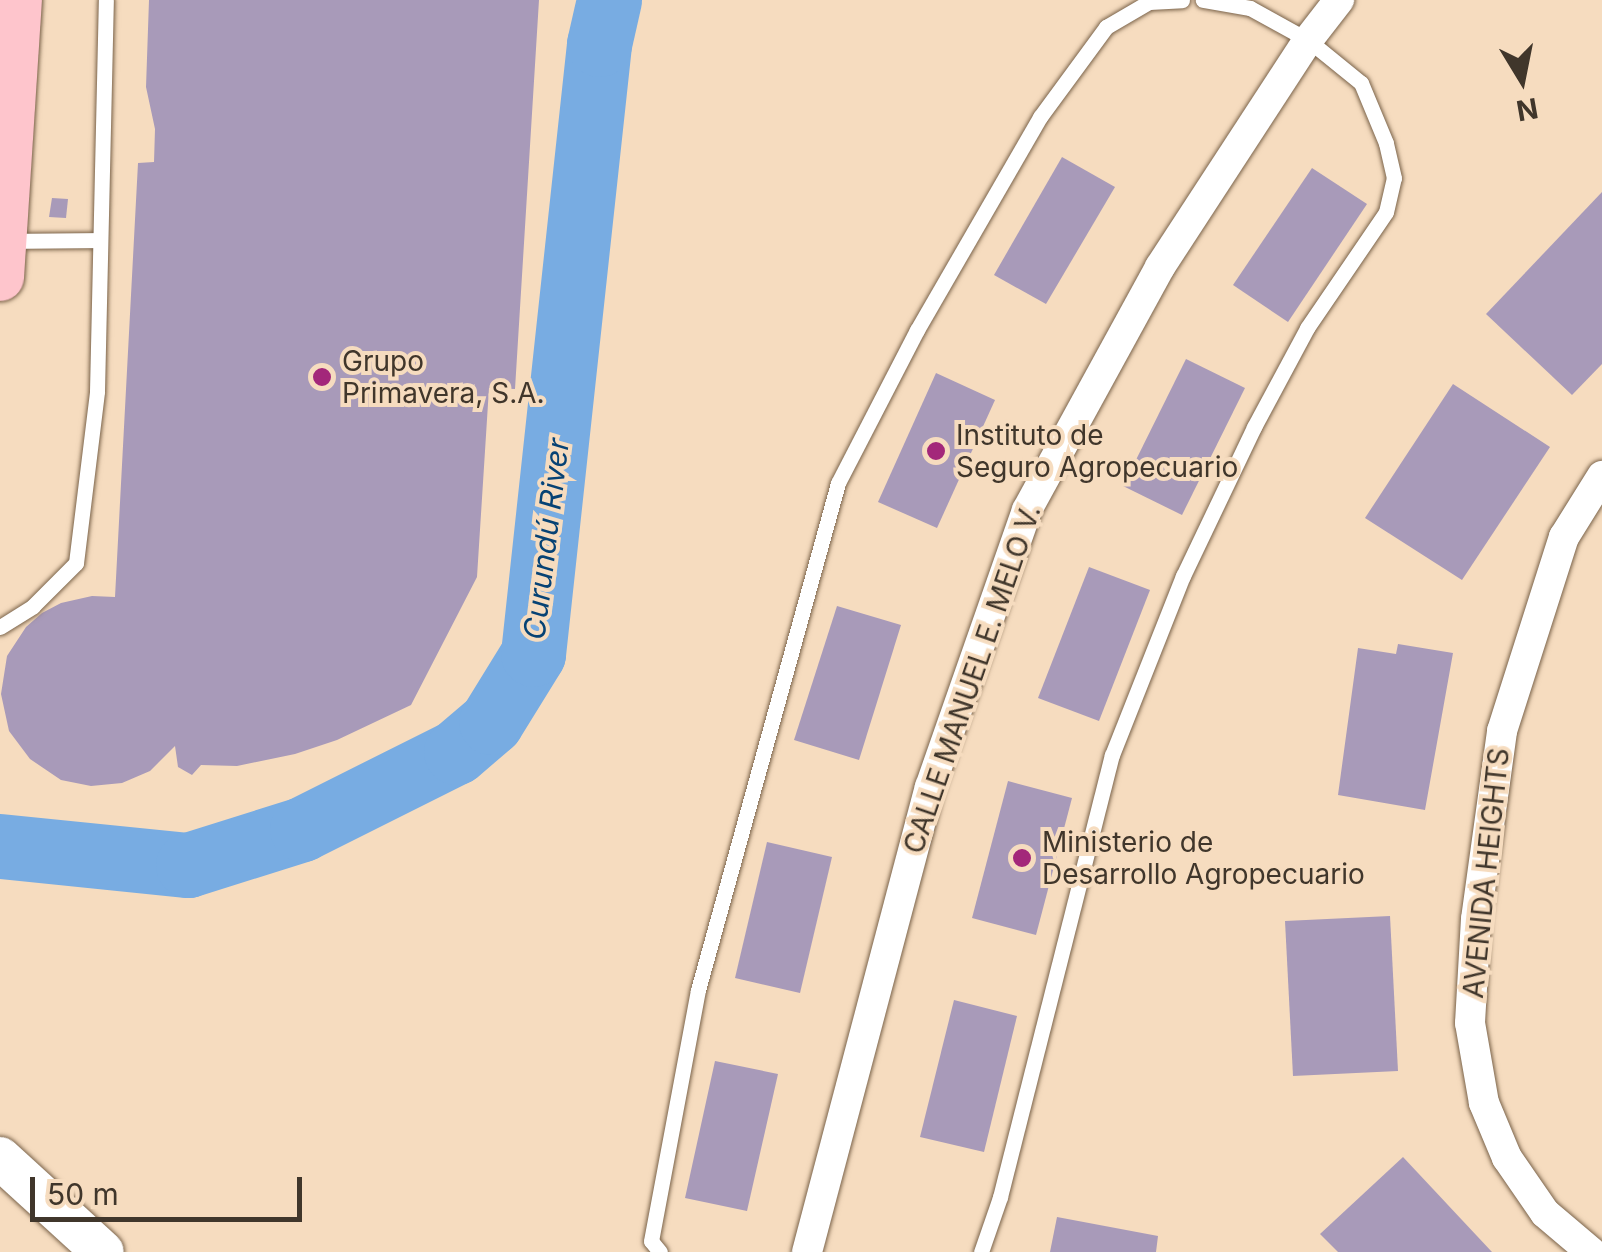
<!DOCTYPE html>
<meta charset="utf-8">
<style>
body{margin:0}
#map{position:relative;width:1602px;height:1252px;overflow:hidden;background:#f6dcbf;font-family:Inter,sans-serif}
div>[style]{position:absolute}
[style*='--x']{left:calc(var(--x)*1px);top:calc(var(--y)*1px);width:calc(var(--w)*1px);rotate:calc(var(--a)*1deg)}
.river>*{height:65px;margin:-32.5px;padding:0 32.5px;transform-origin:32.5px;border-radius:32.5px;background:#78ace2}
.building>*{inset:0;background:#a89ab9}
.roads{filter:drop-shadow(0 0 2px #7a634a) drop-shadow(0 0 2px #7a634a)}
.lane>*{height:15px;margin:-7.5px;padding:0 7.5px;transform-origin:7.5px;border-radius:7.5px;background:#fff}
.street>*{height:30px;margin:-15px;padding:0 15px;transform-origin:15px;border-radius:15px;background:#fff}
.secondary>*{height:42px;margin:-21px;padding:0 21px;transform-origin:21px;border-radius:21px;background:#fff}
.primary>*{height:48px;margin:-24px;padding:0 24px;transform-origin:24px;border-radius:24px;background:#fec5cc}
.dots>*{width:28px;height:28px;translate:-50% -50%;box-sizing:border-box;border:5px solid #f6dcbf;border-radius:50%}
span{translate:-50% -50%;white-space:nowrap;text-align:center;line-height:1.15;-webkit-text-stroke:8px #f6dcbf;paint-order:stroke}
.poi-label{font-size:28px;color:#40362b}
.left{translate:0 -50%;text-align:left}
.street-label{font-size:28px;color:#40362b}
.water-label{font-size:30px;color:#064274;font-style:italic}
.north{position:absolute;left:1472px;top:30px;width:100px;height:100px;-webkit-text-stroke:8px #f6dcbf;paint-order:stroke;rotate:170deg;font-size:28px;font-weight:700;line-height:40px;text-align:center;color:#40362b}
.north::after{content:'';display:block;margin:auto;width:35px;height:45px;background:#40362b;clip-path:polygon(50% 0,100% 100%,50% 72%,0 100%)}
.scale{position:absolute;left:30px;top:1177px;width:272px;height:45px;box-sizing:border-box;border:5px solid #40362b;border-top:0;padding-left:12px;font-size:30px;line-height:35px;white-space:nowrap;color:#40362b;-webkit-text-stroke:8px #f6dcbf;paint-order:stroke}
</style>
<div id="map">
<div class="river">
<div style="--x:0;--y:846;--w:189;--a:5.8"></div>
<div style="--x:188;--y:865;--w:120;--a:-17.5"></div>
<div style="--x:302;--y:829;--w:172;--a:-26.6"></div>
<div style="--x:456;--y:752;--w:46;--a:-40.6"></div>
<div style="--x:491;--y:722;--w:80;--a:-58.3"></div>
<div style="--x:533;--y:654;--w:614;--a:-83.82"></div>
<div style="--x:599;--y:44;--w:45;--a:-77.2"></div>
</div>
<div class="building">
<div style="clip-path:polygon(149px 0,539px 0,515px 389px,489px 388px,477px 577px,411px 705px,337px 740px,295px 754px,237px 766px,201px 765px,192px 775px,178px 767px,175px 746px,150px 771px,122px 783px,91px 786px,61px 780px,30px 759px,9px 731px,1px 694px,7px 656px,26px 627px,42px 613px,61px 603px,92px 596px,115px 597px,138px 163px,154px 162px,155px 129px,146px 87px)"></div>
<div style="clip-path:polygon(1062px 157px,1115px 187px,1046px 304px,994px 275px)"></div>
<div style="clip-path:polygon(1312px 168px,1367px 204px,1288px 322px,1233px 285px)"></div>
<div style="clip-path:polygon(1602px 192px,1602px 364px,1572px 395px,1486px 314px)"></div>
<div style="clip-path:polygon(52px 198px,68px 199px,66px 218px,49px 217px)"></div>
<div style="clip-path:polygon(1186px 359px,1245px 388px,1182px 515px,1123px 486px)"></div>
<div style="clip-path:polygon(936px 373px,995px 400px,937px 528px,878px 502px)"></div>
<div style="clip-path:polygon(1453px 384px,1550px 447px,1462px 580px,1365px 518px)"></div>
<div style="clip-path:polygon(1089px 567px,1150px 590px,1099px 721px,1038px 698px)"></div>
<div style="clip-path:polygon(837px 606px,901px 625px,859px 760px,794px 740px)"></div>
<div style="clip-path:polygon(1398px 644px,1453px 653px,1425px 810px,1338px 795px,1358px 648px,1396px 654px)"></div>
<div style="clip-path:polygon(1008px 781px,1072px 798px,1036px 935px,972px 918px)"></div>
<div style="clip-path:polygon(767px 842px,832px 857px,800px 993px,735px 978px)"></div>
<div style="clip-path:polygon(1390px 916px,1398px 1071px,1293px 1076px,1285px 921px)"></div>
<div style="clip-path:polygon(954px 1000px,1017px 1016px,984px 1152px,920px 1137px)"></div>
<div style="clip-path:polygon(715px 1061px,778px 1074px,747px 1211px,685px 1198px)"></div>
<div style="clip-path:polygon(1403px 1157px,1492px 1252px,1338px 1252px,1320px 1234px)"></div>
<div style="clip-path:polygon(1057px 1217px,1158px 1236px,1156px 1252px,1050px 1252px)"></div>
</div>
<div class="roads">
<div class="lane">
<div style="--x:8;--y:241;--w:91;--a:-0.6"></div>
<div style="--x:0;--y:627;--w:39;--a:-32"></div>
<div style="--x:33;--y:606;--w:61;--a:-45"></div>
<div style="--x:76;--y:563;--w:173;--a:-83"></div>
<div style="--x:97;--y:391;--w:391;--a:-88.7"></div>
<div style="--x:660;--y:1252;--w:14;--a:-129"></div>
<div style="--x:651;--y:1241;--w:255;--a:-79.4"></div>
<div style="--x:698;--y:990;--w:526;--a:-74.56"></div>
<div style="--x:838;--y:483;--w:172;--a:-62.7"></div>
<div style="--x:917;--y:330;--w:246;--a:-60"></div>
<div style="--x:1040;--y:117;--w:112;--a:-53.7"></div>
<div style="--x:1106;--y:27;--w:50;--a:-30.2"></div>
<div style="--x:1149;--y:2;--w:33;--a:-3"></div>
<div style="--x:981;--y:1252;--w:58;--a:-70.9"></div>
<div style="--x:1000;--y:1197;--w:456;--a:-75.8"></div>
<div style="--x:1112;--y:755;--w:193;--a:-68.4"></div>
<div style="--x:1183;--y:576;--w:165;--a:-64.5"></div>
<div style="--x:1254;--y:427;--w:112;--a:-61.8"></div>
<div style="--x:1307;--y:328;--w:140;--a:-55.7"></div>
<div style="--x:1386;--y:212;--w:35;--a:-77"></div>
<div style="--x:1394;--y:178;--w:36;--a:-103"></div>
<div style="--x:1386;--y:143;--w:65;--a:-112.6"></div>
<div style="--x:1361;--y:83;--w:68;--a:-140.9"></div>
<div style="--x:1308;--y:40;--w:66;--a:-151.1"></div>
<div style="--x:1250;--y:8;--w:48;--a:-170.3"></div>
</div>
<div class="street">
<div style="--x:807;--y:1252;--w:481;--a:-75.2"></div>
<div style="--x:930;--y:787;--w:293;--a:-70.7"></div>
<div style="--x:1027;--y:510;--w:277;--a:-61.3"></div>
<div style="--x:1160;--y:267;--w:271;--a:-56.9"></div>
<div style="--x:1308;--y:40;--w:51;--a:-52.2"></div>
<div style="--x:1591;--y:1252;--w:60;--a:-139.7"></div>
<div style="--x:1545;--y:1213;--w:67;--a:-124.6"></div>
<div style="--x:1507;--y:1158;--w:60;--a:-112.7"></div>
<div style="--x:1484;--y:1103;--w:81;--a:-99.9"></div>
<div style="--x:1470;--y:1023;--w:104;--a:-86.7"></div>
<div style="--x:1476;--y:919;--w:190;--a:-82.1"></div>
<div style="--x:1502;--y:731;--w:204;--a:-72.3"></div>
<div style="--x:1564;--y:537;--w:72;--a:-58.1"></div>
</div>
<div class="secondary">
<div style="--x:0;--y:1158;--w:139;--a:42.4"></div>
</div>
<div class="primary">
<div style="--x:0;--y:277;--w:278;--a:-86.3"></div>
</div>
</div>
<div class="dots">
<div style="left:322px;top:377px;background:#a3277a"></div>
<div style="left:936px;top:451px;background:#a3277a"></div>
<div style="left:1022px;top:858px;background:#a3277a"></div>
</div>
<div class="poi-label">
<span class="left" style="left:342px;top:377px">Grupo<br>Primavera, S.A.</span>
<span class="left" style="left:956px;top:451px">Instituto de<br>Seguro Agropecuario</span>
<span class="left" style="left:1042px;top:858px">Ministerio de<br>Desarrollo Agropecuario</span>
</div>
<div class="street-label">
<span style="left:972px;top:679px;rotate:-71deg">CALLE MANUEL E. MELO V.</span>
<span style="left:1486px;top:873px;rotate:-84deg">AVENIDA HEIGHTS</span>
</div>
<div class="water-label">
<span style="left:546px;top:539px;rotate:-83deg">Curundú River</span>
</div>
<div class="north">N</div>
<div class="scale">50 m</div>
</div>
